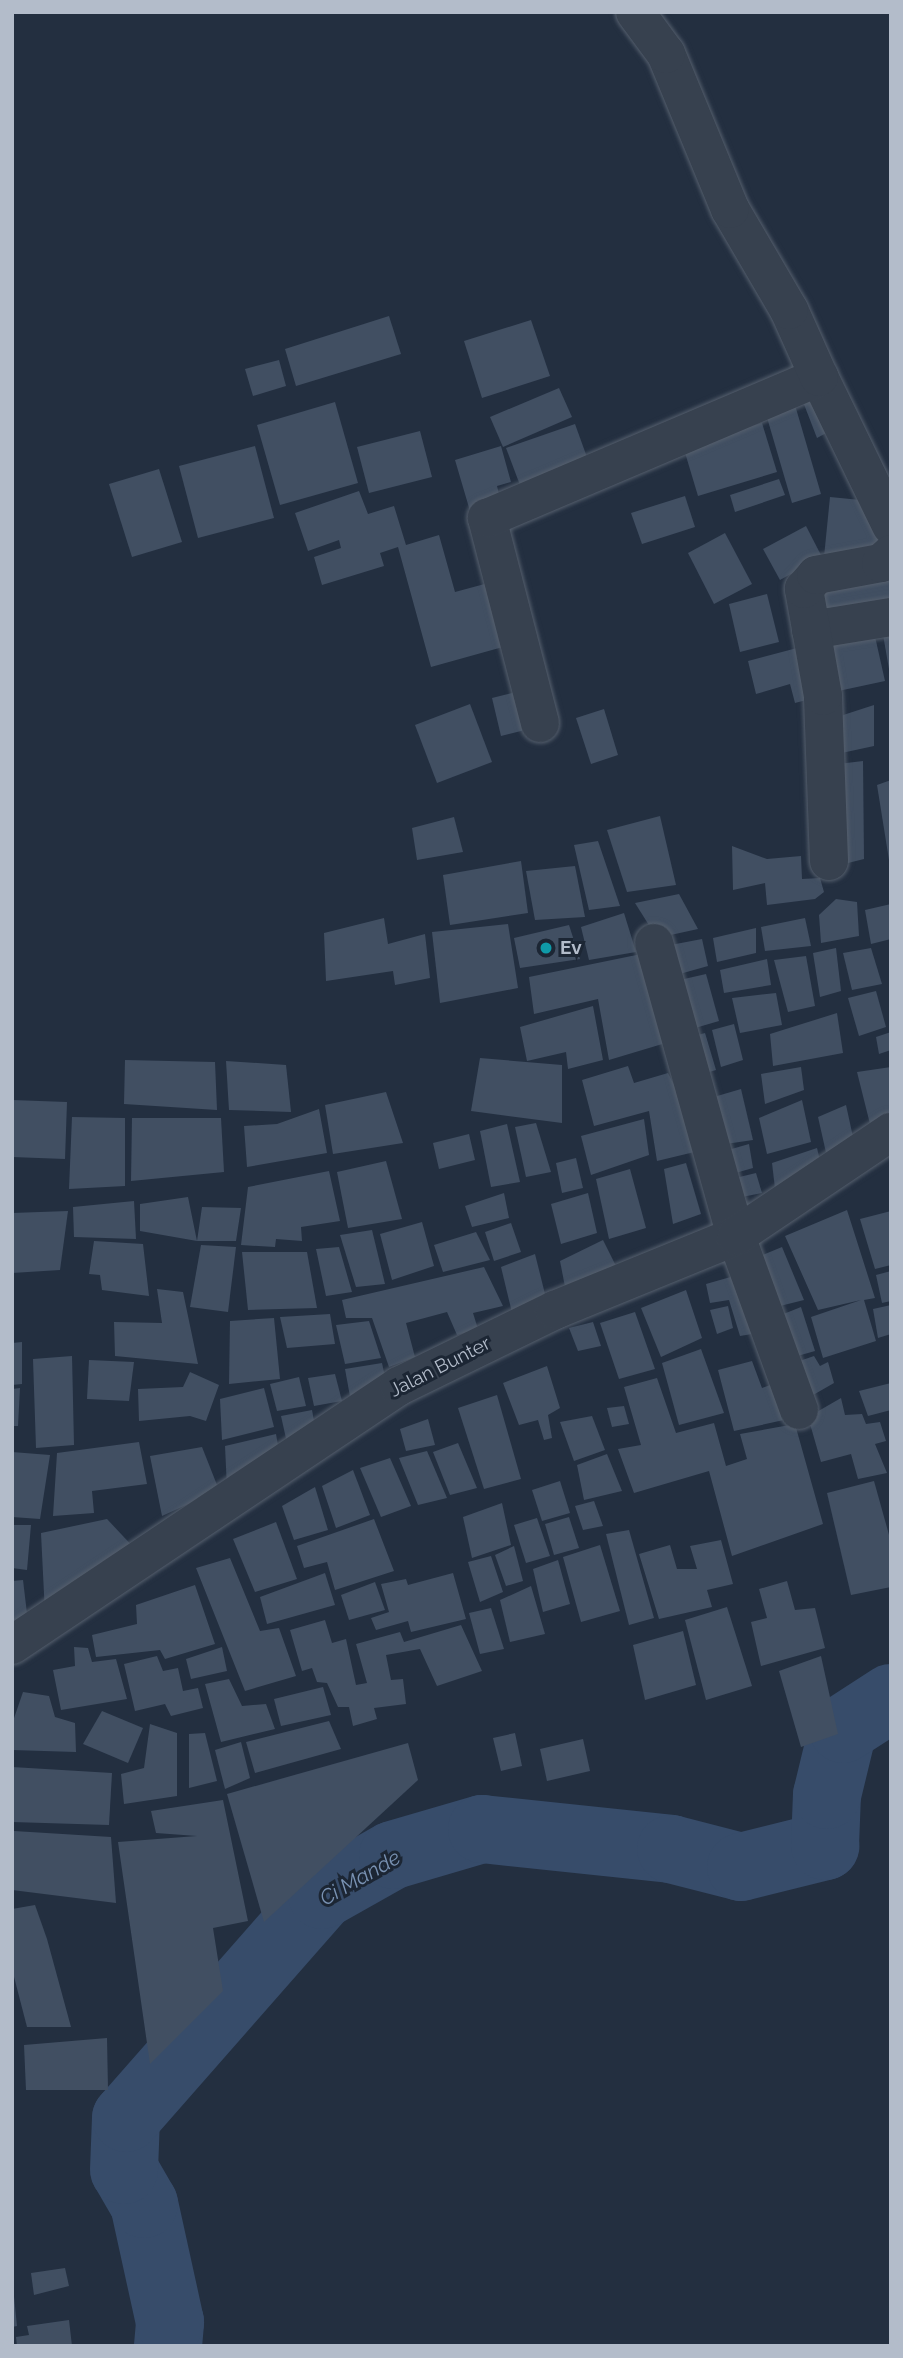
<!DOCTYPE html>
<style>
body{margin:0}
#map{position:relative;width:903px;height:2358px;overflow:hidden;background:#232f40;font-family:Raleway,sans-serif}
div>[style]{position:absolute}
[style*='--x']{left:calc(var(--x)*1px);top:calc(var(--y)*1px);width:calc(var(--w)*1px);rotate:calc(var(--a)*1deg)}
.river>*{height:68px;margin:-34px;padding:0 34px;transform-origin:34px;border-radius:34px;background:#374c6a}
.building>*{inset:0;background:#414f62}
.roads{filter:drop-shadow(0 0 2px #555f6d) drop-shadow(0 0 2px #555f6d)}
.minor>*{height:38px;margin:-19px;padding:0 19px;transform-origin:19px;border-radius:19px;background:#37414f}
.dots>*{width:19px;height:19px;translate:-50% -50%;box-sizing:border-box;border:4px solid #1c2634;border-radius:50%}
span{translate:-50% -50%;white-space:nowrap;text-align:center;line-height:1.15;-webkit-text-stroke:6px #1c2634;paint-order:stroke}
.poi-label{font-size:19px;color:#b3bcca;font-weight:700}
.left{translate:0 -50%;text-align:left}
.street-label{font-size:19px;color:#b3bcca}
.water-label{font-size:21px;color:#7992b3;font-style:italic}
.frame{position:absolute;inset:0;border:14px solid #b3bcca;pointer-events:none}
</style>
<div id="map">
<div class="river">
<div style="--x:168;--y:2346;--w:24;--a:-85"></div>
<div style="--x:170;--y:2322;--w:121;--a:-102.4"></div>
<div style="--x:144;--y:2204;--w:39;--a:-120"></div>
<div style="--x:124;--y:2170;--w:52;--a:-87.8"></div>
<div style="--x:126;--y:2118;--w:297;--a:-48.7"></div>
<div style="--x:322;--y:1895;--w:81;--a:-29.4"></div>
<div style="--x:393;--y:1855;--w:93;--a:-16.3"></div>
<div style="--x:482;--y:1829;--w:190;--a:6"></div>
<div style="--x:671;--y:1849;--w:72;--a:14.4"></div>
<div style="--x:741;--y:1867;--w:87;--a:-14"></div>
<div style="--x:825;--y:1846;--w:51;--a:-87.8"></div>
<div style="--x:827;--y:1795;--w:68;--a:-76.4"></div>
<div style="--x:843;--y:1729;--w:57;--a:-32.9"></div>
</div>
<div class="building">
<div style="clip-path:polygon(389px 316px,401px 354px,296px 386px,285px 349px)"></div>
<div style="clip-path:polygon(531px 320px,550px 376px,482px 398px,464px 341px)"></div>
<div style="clip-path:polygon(279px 360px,286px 386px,253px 396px,245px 369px)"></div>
<div style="clip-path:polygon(559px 388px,572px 417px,503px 447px,490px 417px)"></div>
<div style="clip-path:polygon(814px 389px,830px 431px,817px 438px,800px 394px)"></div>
<div style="clip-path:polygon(335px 402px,358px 483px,280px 505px,257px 425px)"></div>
<div style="clip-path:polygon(795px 405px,821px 494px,792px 503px,766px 414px)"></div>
<div style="clip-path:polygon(762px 423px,777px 472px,698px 496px,683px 446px)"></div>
<div style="clip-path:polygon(575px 424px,588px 460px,523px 493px,506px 448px)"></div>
<div style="clip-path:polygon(420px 431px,432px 477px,369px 493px,357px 447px)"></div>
<div style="clip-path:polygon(255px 446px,274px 518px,198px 538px,179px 466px)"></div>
<div style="clip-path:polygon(501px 446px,511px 482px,497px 486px,501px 502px,470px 511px,455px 460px)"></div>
<div style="clip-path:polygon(159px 469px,182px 542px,132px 557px,109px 484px)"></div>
<div style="clip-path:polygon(779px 479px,785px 495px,735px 512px,730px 495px)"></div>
<div style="clip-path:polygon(359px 491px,368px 514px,394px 506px,406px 545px,439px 535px,455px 592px,492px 582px,510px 645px,431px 667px,398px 547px,380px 553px,384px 566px,322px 585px,314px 557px,341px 548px,339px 540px,308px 551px,295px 513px)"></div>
<div style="clip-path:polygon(685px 496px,695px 527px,642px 544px,631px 513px)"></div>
<div style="clip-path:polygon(830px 497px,881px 502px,875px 561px,824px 557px)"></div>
<div style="clip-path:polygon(806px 526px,822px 557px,780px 580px,763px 549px)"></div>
<div style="clip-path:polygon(725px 533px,752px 584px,714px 604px,688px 553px)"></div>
<div style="clip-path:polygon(891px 579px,891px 614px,819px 619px,816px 583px)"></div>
<div style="clip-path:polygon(767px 594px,779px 642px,740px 652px,729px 604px)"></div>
<div style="clip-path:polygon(891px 628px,891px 669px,889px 669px,882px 629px)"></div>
<div style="clip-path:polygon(874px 632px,885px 681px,829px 693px,817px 645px)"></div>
<div style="clip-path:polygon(797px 648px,810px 699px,795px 703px,790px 684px,756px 694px,748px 661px)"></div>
<div style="clip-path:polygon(516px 692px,525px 730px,501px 736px,492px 698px)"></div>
<div style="clip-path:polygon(470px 704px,492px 762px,437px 783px,415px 725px)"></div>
<div style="clip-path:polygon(874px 705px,874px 746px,837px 754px,837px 717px)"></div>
<div style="clip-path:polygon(604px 709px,618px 755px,591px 764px,576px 718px)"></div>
<div style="clip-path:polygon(863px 761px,864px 859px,840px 865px,838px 764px)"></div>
<div style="clip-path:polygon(891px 780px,891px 860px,889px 860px,877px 785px)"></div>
<div style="clip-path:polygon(660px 816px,676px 885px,627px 892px,607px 830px)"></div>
<div style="clip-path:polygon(454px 817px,463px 852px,417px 860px,412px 828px)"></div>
<div style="clip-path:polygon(598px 841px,620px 906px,589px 910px,574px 845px)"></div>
<div style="clip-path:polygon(732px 846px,767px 859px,801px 856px,802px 879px,820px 878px,824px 892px,815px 899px,767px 905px,765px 883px,733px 890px)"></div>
<div style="clip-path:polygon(521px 861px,528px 913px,450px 925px,443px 875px)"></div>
<div style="clip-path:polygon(575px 866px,585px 917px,535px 920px,526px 871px)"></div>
<div style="clip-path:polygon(679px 894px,698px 929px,657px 938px,635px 903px)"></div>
<div style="clip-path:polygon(836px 899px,857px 902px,859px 936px,821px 943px,819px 915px)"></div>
<div style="clip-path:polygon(891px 904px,891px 939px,871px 944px,865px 910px)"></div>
<div style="clip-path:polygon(624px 913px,636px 952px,589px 960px,581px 927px)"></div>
<div style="clip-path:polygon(384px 918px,388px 944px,425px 934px,430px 978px,395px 985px,393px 971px,326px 981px,324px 933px)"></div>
<div style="clip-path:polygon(805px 918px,811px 946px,765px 951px,761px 927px)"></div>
<div style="clip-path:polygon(508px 924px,518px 988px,440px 1003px,432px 932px)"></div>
<div style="clip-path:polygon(569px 925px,580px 959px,520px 968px,514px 938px)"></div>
<div style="clip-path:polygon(756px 928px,756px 953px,717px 962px,713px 938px)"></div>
<div style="clip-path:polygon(702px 939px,708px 966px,669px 977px,660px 947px)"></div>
<div style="clip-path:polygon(836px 948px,841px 991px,820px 997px,813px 953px)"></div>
<div style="clip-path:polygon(871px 948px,882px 984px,852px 990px,843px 953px)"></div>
<div style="clip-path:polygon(651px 952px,669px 1042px,609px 1060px,598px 999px,534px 1014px,529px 977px)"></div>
<div style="clip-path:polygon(806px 956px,815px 1006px,788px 1012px,774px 960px)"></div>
<div style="clip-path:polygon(767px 959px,771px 985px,724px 993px,720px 970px)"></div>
<div style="clip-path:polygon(706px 974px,719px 1021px,685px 1031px,671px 982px)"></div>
<div style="clip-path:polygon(876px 991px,886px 1027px,859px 1036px,848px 998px)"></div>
<div style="clip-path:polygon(776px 993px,782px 1025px,740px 1033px,732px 998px)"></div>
<div style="clip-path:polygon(593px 1006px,603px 1060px,568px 1069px,566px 1052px,527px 1061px,520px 1027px)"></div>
<div style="clip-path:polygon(837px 1013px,843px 1053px,773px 1066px,770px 1034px)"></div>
<div style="clip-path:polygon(734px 1024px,743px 1060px,721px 1067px,712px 1030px)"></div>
<div style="clip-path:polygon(891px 1032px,891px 1050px,879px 1054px,876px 1037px)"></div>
<div style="clip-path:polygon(705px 1033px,716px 1070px,699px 1075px,687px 1038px)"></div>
<div style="clip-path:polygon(480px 1058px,562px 1065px,562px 1123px,471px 1111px)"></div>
<div style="clip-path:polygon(125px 1060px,215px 1062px,217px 1110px,124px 1104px)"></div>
<div style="clip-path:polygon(226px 1061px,286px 1065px,291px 1112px,229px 1110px)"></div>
<div style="clip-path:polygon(628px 1066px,634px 1083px,668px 1073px,707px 1149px,657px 1161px,649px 1111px,594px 1126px,582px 1080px)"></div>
<div style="clip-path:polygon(801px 1067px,804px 1090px,765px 1104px,761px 1074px)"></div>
<div style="clip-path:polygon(891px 1067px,891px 1124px,873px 1136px,857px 1072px)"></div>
<div style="clip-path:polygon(741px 1089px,753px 1140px,719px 1145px,707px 1099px)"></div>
<div style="clip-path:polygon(386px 1092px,403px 1143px,333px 1154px,325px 1105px)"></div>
<div style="clip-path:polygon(12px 1100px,67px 1102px,65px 1159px,12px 1157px)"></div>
<div style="clip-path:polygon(802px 1100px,811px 1142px,767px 1154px,759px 1118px)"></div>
<div style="clip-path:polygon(846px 1105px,855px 1146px,827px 1157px,818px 1117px)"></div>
<div style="clip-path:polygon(319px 1109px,327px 1153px,247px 1167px,244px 1126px,277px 1124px)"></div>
<div style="clip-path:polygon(72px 1117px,125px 1118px,125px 1186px,69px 1189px)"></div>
<div style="clip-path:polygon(132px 1118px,221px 1118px,224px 1172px,131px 1181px)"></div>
<div style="clip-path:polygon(644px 1119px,649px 1155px,591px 1175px,581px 1136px)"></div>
<div style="clip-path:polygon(536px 1123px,551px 1172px,526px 1177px,515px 1127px)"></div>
<div style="clip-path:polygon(507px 1124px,520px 1182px,491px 1187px,480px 1131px)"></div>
<div style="clip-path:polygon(469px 1134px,475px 1160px,439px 1169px,433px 1143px)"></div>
<div style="clip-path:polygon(749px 1144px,753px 1168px,725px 1176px,721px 1152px)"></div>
<div style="clip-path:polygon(817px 1148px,822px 1169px,776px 1197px,772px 1163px)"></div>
<div style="clip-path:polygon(576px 1158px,583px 1188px,562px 1193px,556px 1163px)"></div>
<div style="clip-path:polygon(386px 1161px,402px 1219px,348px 1228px,337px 1172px)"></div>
<div style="clip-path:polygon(686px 1163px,701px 1214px,673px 1224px,664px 1169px)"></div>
<div style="clip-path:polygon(630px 1169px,646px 1228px,609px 1239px,596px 1179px)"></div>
<div style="clip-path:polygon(329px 1171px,340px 1221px,301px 1227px,302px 1241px,276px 1239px,275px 1247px,241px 1245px,248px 1187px)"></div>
<div style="clip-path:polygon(756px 1173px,762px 1193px,732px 1199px,727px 1180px)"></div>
<div style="clip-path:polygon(504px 1193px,509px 1218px,472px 1227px,465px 1206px)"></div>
<div style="clip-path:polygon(588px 1193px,597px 1233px,561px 1244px,551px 1204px)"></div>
<div style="clip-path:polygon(188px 1197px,197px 1241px,202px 1207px,241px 1208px,236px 1241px,197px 1241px,140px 1231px,140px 1204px)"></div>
<div style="clip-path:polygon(134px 1201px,136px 1239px,74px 1237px,73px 1207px)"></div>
<div style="clip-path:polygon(847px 1210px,875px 1298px,864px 1300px,876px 1341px,823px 1358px,811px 1317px,861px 1300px,818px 1310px,785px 1236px)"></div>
<div style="clip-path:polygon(68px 1211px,60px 1270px,12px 1273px,12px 1213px)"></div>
<div style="clip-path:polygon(891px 1211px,891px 1265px,875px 1269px,860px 1219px)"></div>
<div style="clip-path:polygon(422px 1222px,434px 1266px,392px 1280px,380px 1234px)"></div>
<div style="clip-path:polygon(511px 1223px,521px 1252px,494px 1261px,485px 1232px)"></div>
<div style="clip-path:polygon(372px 1230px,385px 1284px,356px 1287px,340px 1235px)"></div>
<div style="clip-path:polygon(476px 1232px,490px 1260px,443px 1272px,434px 1245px)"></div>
<div style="clip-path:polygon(603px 1240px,619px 1272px,567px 1297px,560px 1261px)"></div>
<div style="clip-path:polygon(94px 1241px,143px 1244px,149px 1296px,102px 1290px,100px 1275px,89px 1274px)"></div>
<div style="clip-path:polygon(201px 1245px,236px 1247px,228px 1312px,190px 1307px)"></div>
<div style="clip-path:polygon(339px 1247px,352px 1292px,326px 1296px,316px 1249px)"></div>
<div style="clip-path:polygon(782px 1247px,804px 1300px,768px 1309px,750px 1260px)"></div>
<div style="clip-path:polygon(242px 1252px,307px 1252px,317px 1308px,248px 1310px)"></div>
<div style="clip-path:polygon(535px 1254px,548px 1306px,514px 1321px,501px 1267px)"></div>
<div style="clip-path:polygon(484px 1267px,503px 1306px,473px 1313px,478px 1329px,457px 1335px,447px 1312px,406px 1323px,415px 1357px,389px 1367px,372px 1318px,346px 1318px,342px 1300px)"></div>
<div style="clip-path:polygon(891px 1271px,891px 1301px,882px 1303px,876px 1275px)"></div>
<div style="clip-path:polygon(741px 1274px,764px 1332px,740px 1336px,729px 1300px,710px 1303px,706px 1284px)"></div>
<div style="clip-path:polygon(157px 1289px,183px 1292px,198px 1364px,115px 1356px,114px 1322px,162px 1323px)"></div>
<div style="clip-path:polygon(686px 1290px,702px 1338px,661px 1357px,641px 1308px)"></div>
<div style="clip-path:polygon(891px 1305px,891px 1334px,878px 1338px,873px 1309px)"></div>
<div style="clip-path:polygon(728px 1306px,733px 1328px,717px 1334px,710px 1310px)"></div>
<div style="clip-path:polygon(801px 1307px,815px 1351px,787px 1359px,771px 1319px)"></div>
<div style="clip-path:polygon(635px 1312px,655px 1369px,619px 1379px,600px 1323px)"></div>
<div style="clip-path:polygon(330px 1314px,335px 1344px,287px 1348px,280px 1317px)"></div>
<div style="clip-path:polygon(274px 1318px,280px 1379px,229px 1384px,230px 1321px)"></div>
<div style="clip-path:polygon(369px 1321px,381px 1358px,345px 1364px,336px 1325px)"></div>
<div style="clip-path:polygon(593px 1322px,601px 1346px,578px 1351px,569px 1328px)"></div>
<div style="clip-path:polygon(22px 1342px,22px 1384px,12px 1385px,12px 1343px)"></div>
<div style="clip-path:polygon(701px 1349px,724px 1413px,679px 1425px,662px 1363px)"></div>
<div style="clip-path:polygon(72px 1356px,74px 1445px,36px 1448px,33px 1359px)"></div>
<div style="clip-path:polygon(814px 1356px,820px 1366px,828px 1362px,834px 1383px,801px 1402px,788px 1365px)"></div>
<div style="clip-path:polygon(89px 1360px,134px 1362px,129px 1401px,87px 1399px)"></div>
<div style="clip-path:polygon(752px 1361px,762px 1388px,781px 1381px,793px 1418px,734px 1431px,718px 1370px)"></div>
<div style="clip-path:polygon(382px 1363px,387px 1386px,351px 1402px,345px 1369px)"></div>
<div style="clip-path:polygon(547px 1366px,560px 1408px,548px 1415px,552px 1438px,544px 1440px,538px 1420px,519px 1425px,503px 1383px)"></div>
<div style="clip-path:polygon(190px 1372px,219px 1385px,206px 1421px,190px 1416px,139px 1421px,138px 1389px,183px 1387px)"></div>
<div style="clip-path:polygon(335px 1374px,342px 1401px,314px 1406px,308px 1378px)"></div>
<div style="clip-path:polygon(299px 1377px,306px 1406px,277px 1411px,270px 1384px)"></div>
<div style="clip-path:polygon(657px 1378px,676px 1433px,714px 1423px,726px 1466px,747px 1459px,740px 1434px,795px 1424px,823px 1524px,732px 1556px,709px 1471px,634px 1493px,618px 1449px,641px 1445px,624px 1387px)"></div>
<div style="clip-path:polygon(891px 1383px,891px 1410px,868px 1416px,859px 1391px)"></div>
<div style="clip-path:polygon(20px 1388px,18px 1426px,12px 1426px,12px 1389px)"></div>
<div style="clip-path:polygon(264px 1388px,274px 1427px,222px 1440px,220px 1399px)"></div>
<div style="clip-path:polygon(497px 1395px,521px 1479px,484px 1489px,458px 1408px)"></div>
<div style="clip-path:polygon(841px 1398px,845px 1415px,862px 1414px,866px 1424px,880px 1422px,886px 1441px,875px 1444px,887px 1473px,858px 1479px,851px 1454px,821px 1462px,808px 1417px)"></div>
<div style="clip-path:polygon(624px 1406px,629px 1424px,612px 1427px,607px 1408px)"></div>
<div style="clip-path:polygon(312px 1410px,316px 1432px,287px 1443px,281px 1416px)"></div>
<div style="clip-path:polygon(592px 1416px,605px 1450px,574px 1461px,560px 1422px)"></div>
<div style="clip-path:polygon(428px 1419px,435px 1445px,406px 1451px,400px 1429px)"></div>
<div style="clip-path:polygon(276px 1434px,279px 1451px,227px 1488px,225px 1446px)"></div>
<div style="clip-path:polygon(139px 1442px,147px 1484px,92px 1491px,94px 1513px,53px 1516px,57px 1453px)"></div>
<div style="clip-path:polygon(458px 1443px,477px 1488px,450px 1495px,433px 1452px)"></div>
<div style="clip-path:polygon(202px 1447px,219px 1490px,162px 1516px,150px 1456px)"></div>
<div style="clip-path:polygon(427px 1451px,447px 1498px,418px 1505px,399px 1458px)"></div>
<div style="clip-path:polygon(12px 1452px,50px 1455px,40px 1519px,12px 1517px)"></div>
<div style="clip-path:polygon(607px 1454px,622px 1491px,584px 1500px,577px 1465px)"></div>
<div style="clip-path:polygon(390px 1458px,411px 1506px,381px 1517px,360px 1468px)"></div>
<div style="clip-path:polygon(353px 1470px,370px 1515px,336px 1528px,322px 1486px)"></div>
<div style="clip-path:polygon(560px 1481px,570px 1513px,542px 1521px,532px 1490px)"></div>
<div style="clip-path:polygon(874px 1481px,891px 1542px,891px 1587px,851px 1595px,827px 1493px)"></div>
<div style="clip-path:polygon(315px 1487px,328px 1530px,294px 1540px,282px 1506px)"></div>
<div style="clip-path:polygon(594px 1501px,603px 1526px,583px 1530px,575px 1506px)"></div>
<div style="clip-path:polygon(502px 1503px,511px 1545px,472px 1558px,463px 1517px)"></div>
<div style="clip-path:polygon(569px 1517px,579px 1548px,554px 1555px,545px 1524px)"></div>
<div style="clip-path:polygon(537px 1518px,550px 1556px,526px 1563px,514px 1525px)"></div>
<div style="clip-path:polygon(107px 1519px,137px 1551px,45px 1614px,41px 1533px)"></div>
<div style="clip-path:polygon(374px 1519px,394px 1571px,335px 1590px,327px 1562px,304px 1568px,297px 1546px)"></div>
<div style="clip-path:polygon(276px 1522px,297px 1579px,255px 1592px,233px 1539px)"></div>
<div style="clip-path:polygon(12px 1525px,31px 1525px,27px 1570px,12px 1568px)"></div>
<div style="clip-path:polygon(629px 1530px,654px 1618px,629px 1625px,606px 1534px)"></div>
<div style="clip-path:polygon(721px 1540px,733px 1584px,707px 1590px,712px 1607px,659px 1619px,639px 1554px,670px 1545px,677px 1569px,697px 1569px,690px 1546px)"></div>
<div style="clip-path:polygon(600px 1545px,620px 1611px,581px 1622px,563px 1557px)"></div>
<div style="clip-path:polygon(514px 1546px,523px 1581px,506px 1586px,495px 1555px)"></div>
<div style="clip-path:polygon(491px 1556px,503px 1592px,480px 1602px,468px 1562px)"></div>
<div style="clip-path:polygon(230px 1558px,260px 1631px,279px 1628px,296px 1676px,245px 1691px,196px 1568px)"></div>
<div style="clip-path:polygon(558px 1560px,570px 1604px,543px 1612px,533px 1569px)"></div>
<div style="clip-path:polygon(325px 1573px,335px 1605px,267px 1624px,260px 1597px)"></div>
<div style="clip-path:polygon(453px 1573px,466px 1619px,411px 1632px,408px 1621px,376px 1630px,371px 1618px,389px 1612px,381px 1584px,406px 1579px,408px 1585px)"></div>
<div style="clip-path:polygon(23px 1580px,28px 1622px,12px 1628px,12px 1581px)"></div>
<div style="clip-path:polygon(787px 1581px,795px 1610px,815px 1608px,825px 1648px,761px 1666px,751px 1622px,767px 1618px,759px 1589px)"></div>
<div style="clip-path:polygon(375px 1582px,385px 1610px,349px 1620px,341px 1595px)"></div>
<div style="clip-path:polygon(195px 1585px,215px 1644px,165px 1659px,160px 1650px,96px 1657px,92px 1635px,137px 1624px,136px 1605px)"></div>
<div style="clip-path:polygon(531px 1586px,545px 1634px,510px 1642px,500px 1600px)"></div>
<div style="clip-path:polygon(727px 1607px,752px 1686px,706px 1700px,685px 1620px)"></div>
<div style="clip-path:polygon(491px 1608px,504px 1649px,480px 1654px,469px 1613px)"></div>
<div style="clip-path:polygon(325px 1620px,332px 1643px,346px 1639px,356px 1685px,367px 1683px,356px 1644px,400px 1632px,404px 1642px,461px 1625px,482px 1671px,437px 1686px,420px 1649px,386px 1655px,391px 1680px,403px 1679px,406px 1704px,374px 1708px,377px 1719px,353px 1726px,349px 1707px,338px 1707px,327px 1683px,317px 1682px,312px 1668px,302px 1671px,290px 1630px)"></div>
<div style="clip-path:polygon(683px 1631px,696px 1685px,645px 1700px,633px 1645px)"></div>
<div style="clip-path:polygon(74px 1647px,88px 1648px,92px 1662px,116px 1659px,127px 1699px,61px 1710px,53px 1670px,75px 1666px)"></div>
<div style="clip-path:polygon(222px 1647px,227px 1671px,191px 1679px,186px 1659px)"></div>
<div style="clip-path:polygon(157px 1656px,163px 1671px,178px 1668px,183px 1691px,198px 1688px,203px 1708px,171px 1716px,165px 1704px,135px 1711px,124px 1664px)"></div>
<div style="clip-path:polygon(821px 1656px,838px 1734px,801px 1747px,779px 1671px)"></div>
<div style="clip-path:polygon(229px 1679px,242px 1706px,266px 1704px,275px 1729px,221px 1742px,205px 1684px)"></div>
<div style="clip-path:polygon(323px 1687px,331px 1715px,281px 1726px,274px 1699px)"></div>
<div style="clip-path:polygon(23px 1692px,49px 1696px,55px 1717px,75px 1723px,76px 1752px,12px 1750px,12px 1724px)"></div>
<div style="clip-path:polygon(102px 1711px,143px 1728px,128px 1763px,83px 1744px)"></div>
<div style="clip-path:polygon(329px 1721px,341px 1749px,255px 1773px,246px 1742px)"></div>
<div style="clip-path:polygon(150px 1724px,177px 1733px,177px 1796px,124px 1804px,121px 1774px,144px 1768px)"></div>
<div style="clip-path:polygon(205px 1733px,217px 1781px,189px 1788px,189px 1734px)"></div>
<div style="clip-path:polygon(515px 1733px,522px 1766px,501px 1771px,493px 1738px)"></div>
<div style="clip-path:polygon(583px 1739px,590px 1771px,547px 1781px,540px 1749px)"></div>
<div style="clip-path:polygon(241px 1742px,250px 1778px,225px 1789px,215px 1750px)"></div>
<div style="clip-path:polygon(408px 1743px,418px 1780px,264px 1922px,227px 1794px)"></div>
<div style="clip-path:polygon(12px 1767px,112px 1773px,109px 1825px,12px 1822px)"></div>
<div style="clip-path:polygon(223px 1800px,248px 1921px,213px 1928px,223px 1991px,150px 2064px,118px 1842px,197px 1836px,156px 1833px,151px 1811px)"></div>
<div style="clip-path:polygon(14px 1831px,111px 1837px,116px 1903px,12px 1890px)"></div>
<div style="clip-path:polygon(35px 1905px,47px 1939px,71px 2027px,27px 2027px,12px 1969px,12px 1909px)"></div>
<div style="clip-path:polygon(107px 2038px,108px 2090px,26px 2090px,24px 2045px)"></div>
<div style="clip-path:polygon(65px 2268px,69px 2286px,34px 2295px,31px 2273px)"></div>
<div style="clip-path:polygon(12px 2277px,17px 2326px,12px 2327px)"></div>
<div style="clip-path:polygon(69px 2320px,72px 2346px,17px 2346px,16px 2337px,29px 2335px,27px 2326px)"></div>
</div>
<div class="roads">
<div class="minor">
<div style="--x:819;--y:377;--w:165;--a:64.1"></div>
<div style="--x:811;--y:630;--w:81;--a:-9.2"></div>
<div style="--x:540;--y:723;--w:212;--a:-104.5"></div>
<div style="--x:487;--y:518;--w:361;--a:-23"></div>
<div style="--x:819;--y:377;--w:73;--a:-114.1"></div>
<div style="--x:789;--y:310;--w:117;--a:-120.3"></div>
<div style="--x:730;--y:209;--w:168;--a:-112.4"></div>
<div style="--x:666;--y:54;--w:52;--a:-126.4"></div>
<div style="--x:829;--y:861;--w:165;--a:-92.1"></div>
<div style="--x:823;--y:696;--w:109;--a:-100.1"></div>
<div style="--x:804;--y:589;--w:18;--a:-49"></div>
<div style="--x:816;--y:575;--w:66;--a:-10.5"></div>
<div style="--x:881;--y:563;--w:13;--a:-42"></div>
<div style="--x:654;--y:943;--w:304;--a:74.4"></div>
<div style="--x:736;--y:1236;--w:185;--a:70.1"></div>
<div style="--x:12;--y:1645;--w:466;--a:-33.8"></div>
<div style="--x:399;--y:1386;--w:174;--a:-26"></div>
<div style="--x:555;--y:1310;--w:196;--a:-22.2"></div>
<div style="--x:736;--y:1236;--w:187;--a:-33.9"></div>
</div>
</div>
<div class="dots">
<div style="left:546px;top:948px;background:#0f9aa8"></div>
</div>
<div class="poi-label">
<span class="left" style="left:560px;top:948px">Ev</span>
</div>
<div class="street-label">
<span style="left:440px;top:1367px;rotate:-27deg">Jalan Bunter</span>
</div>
<div class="water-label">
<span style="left:360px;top:1878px;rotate:-30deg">Ci Mande</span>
</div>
<div class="frame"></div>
</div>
